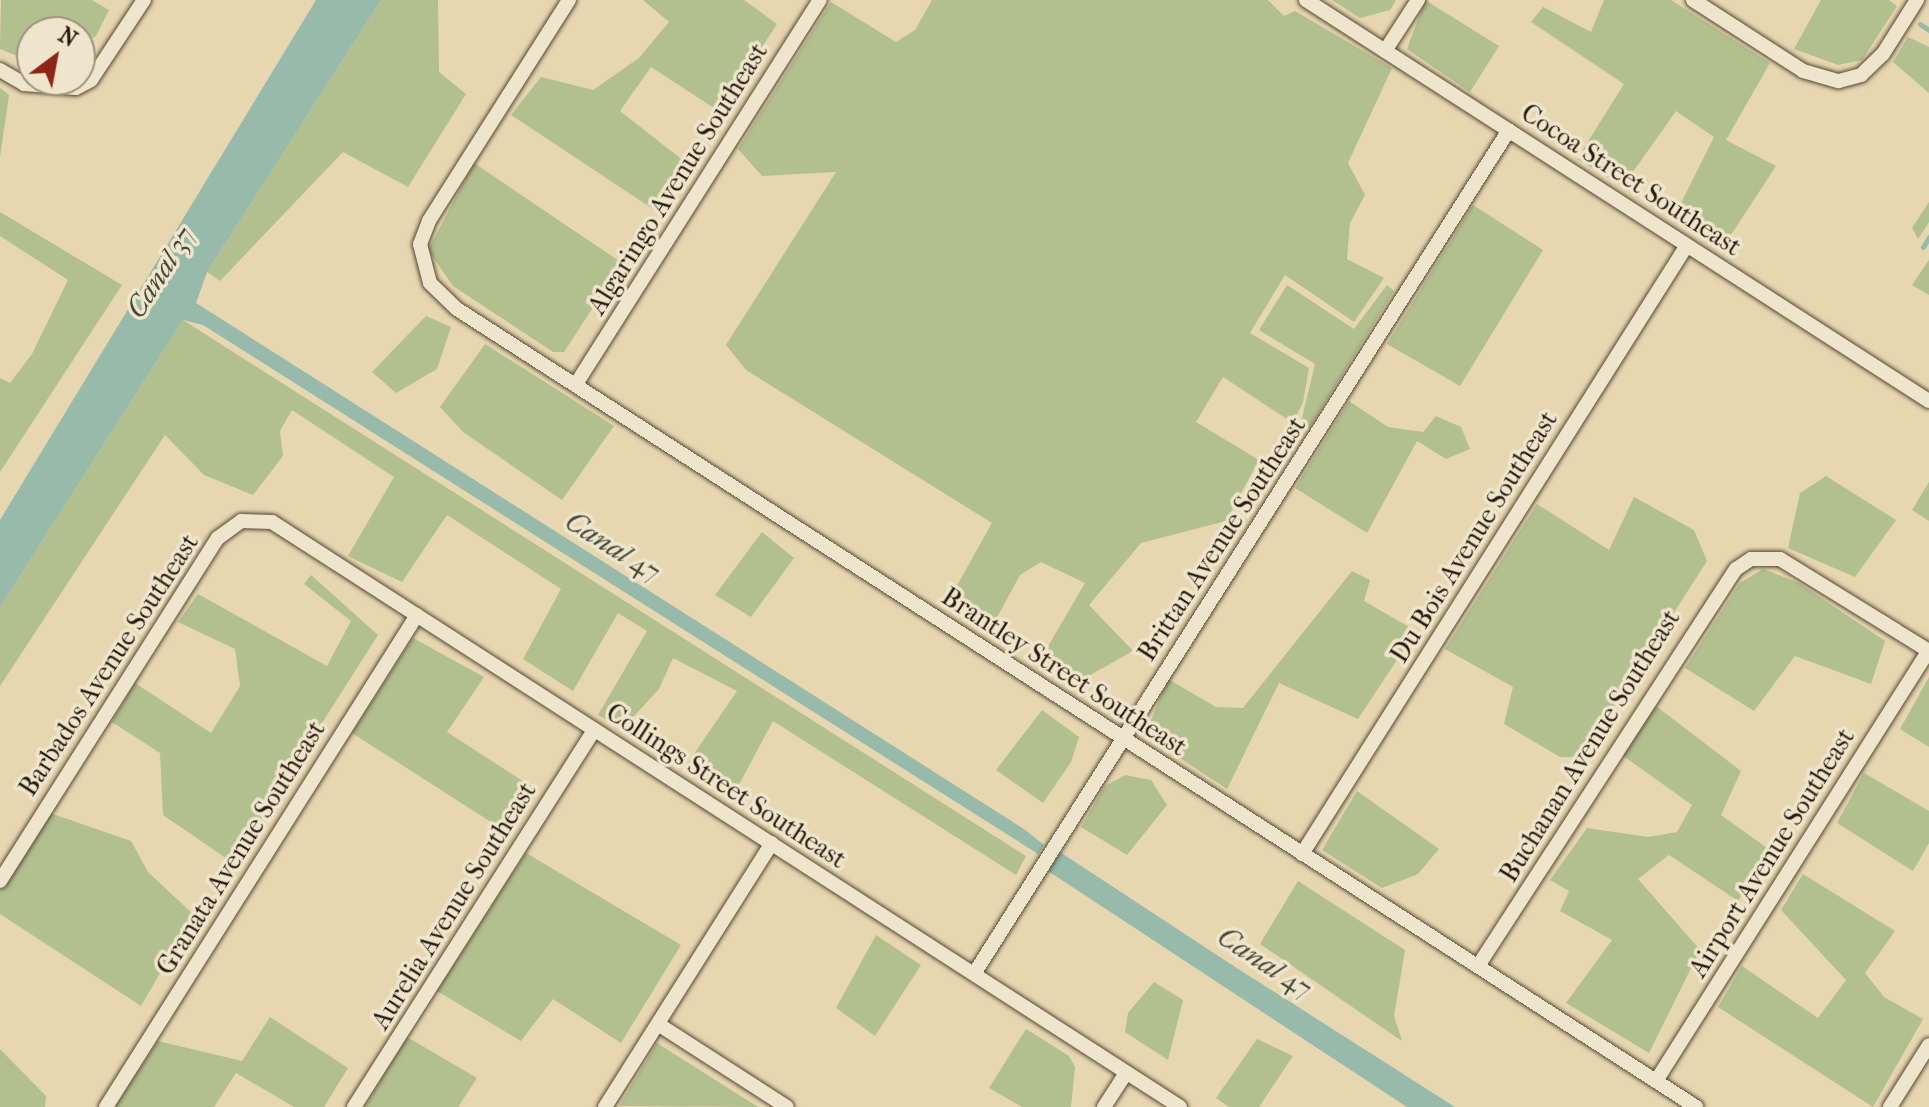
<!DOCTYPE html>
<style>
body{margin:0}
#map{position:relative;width:1929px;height:1107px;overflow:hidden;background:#e7d7b1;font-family:"IM FELL French Canon",serif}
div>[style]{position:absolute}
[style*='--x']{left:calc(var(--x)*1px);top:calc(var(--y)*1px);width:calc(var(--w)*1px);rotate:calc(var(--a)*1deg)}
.green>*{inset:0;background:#b2bf8e}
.water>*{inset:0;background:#97baaa}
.stream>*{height:5px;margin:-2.5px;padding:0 2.5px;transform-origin:2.5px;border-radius:2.5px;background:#97baaa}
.roads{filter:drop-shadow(0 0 2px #564835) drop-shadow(0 0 2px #564835)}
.minor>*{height:14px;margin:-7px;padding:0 7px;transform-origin:7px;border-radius:7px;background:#efe5cc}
span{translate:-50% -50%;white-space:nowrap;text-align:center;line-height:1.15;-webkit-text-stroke:7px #efe5cc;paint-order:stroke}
.street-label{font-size:26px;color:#26190c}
.water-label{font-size:28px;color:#48493b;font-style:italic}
.north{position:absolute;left:16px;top:16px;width:80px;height:80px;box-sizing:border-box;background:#efe5cc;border:2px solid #9f937f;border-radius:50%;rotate:32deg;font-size:22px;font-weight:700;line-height:32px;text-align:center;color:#26190c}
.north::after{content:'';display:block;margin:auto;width:28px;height:36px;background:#8f2418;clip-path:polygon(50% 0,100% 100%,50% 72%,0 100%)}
</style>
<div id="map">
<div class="green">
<div style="clip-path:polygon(1px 0,92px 0,109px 10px,96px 36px,80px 46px,80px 32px,32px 32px,32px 62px,0 49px)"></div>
<div style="clip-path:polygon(381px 0,438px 0,439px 72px,466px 94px,408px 187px,343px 152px,220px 281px,207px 272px)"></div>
<div style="clip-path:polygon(643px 0,744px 0,777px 24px,720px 112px,651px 67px,620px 111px,689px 165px,656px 211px,511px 115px,541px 77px,593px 90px,639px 58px,669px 22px)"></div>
<div style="clip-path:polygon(932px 0,1268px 0,1284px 16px,1295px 11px,1392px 68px,1348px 163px,1365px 195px,1350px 223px,1347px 259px,1384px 278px,1354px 322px,1285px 275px,1250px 333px,1309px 368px,1303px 402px,1293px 423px,1223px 377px,1196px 422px,1259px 460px,1226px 521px,1141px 543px,1089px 605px,1133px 651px,1076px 683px,1040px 660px,1085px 583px,1041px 562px,1020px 575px,994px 623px,950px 598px,992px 523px,746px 370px,726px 345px,836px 172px,762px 176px,738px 149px,831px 2px,896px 42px,915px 30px)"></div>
<div style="clip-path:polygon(1332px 0,1396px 0,1390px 10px,1360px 18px)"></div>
<div style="clip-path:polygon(1425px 0,1499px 46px,1470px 92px,1407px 49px)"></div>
<div style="clip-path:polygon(1604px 0,1671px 0,1770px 63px,1726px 140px,1776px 166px,1723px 247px,1676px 213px,1714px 137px,1676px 111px,1623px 186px,1577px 159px,1624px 84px,1531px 22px,1543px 7px,1591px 32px)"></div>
<div style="clip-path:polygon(1821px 0,1889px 0,1897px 6px,1862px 60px,1838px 65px,1794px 49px)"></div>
<div style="clip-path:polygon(1908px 37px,1929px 47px,1929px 93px,1893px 62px)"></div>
<div style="clip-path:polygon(0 88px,9px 95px,0 157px)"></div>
<div style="clip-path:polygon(474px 163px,622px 263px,564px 352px,553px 352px,453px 286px,428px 250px)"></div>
<div style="clip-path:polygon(1929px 202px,1929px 222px,1918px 239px,1912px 228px)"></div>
<div style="clip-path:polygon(1473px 205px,1543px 250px,1460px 386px,1387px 344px)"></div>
<div style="clip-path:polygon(0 212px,122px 285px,0 472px,0 378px,10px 383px,32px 354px,68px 280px,0 236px)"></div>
<div style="clip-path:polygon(1929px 260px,1929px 295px,1912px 285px)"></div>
<div style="clip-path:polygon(1287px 285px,1354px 329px,1387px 285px,1394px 291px,1309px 428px,1301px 422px,1315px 364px,1259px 330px)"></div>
<div style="clip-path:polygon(426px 316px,451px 327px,437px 369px,396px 393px,372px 372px)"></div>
<div style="clip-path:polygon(183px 320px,1026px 856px,1016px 875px,773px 721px,735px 792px,687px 764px,737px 691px,673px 658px,659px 689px,623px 728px,598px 715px,647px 631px,618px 613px,573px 691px,523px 659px,561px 589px,447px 515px,402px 582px,348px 556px,394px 477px,292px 410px,280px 431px,283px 456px,253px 495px,204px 475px,165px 435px,0 686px,0 607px)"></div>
<div style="clip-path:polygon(485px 344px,614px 426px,562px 500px,463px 432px,440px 407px)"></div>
<div style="clip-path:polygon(1349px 401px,1388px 427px,1423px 432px,1436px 416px,1461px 427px,1470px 449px,1446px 459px,1417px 441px,1367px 533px,1295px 488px)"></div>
<div style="clip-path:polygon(1826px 476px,1896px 520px,1855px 577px,1788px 548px,1800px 493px)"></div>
<div style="clip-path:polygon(1929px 482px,1929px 521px,1912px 510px)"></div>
<div style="clip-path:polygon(1634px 497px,1694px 530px,1707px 561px,1581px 757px,1560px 757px,1504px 724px,1513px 687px,1445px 649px,1537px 504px,1609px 550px)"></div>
<div style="clip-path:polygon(762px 532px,794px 558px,751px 617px,715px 595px)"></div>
<div style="clip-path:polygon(1763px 569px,1799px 583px,1885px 641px,1871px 684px,1795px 656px,1754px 711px,1685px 668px,1740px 583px)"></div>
<div style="clip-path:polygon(1352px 571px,1370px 580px,1364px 601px,1416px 631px,1358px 719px,1279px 683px,1227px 789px,1145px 735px,1168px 679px,1216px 707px,1243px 708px)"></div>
<div style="clip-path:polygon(311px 575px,378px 635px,233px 863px,163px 815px,160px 753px,112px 722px,135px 683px,211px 733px,240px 686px,235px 649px,178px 622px,198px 594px,327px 666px,351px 621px,304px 584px)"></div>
<div style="clip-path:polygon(413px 638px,484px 677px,447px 732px,532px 787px,505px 831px,352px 733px)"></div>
<div style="clip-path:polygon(1929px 677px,1929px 747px,1900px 729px)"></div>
<div style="clip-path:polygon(1656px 706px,1741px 771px,1721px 815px,1770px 850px,1738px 901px,1669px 855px,1638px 879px,1700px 950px,1649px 1053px,1566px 1003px,1612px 940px,1560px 911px,1569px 891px,1550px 880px,1587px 828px,1648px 837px,1677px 832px,1692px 805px,1622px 755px)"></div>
<div style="clip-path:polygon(1042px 710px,1079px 737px,1071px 762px,1043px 803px,996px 770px)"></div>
<div style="clip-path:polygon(1864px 773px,1929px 811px,1929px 843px,1913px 871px,1837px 823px)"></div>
<div style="clip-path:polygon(1125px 775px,1151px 780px,1167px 805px,1127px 855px,1081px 827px,1105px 786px)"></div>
<div style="clip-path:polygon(1357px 791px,1439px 849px,1418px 874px,1382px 888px,1322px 850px)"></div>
<div style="clip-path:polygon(50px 813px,131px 841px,148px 872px,194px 915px,141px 1006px,0 914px,0 890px)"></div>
<div style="clip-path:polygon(526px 853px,681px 945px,621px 1043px,553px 999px,521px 1041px,437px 991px)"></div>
<div style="clip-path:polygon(1803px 874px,1895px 931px,1865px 973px,1884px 997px,1923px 1019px,1873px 1107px,1718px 1007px,1742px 966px,1818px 1018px,1846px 980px,1781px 910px)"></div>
<div style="clip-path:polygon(1298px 881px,1405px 950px,1394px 1016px,1402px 1041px,1260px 944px)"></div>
<div style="clip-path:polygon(876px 935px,921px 965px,875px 1036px,836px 1008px)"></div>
<div style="clip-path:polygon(1154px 982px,1183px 1000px,1168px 1060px,1125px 1032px,1128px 1013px)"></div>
<div style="clip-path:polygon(270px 1017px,348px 1068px,324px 1107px,294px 1107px,236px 1073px,214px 1107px,115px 1107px,158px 1041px,242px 1061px)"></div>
<div style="clip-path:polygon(1026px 1029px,1069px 1056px,1075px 1067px,1071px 1107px,1022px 1107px,989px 1088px)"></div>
<div style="clip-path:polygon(407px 1037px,477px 1078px,458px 1107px,365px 1107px)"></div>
<div style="clip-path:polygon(1257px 1039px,1293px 1056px,1259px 1107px,1229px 1107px,1216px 1098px)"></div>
<div style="clip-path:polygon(657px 1043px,758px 1107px,619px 1106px)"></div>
<div style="clip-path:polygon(0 1049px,46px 1096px,45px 1107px,0 1107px)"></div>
</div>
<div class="water">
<div style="clip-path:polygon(316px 0,381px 0,207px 272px,196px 303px,1024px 829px,1044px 845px,1038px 854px,203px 325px,183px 320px,0 607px,0 520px)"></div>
<div style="clip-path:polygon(1060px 852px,1229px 963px,1455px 1107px,1407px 1107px,1048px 871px)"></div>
</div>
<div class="stream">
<div style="--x:1920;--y:24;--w:11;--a:34"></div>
<div style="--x:1923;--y:247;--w:12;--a:-59"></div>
</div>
<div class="roads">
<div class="minor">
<div style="--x:569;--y:0;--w:262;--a:122.4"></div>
<div style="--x:429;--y:221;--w:25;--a:111"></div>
<div style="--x:420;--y:244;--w:40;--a:75.6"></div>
<div style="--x:430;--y:283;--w:37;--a:44"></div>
<div style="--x:457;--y:309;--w:1474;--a:32.78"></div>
<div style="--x:1306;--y:0;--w:741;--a:32.77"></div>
<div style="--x:1693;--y:0;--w:131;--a:32.8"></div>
<div style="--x:1803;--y:71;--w:37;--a:16"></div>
<div style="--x:1839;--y:81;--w:23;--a:-15"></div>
<div style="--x:1861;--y:75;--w:30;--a:-44"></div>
<div style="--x:1883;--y:54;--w:64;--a:-57.8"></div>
<div style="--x:1385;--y:51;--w:61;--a:-57.1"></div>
<div style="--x:0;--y:70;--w:28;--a:30"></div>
<div style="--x:24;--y:84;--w:52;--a:4.4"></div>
<div style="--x:76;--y:88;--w:17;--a:-28"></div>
<div style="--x:91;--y:80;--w:96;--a:-56.5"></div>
<div style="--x:576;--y:384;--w:455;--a:-57.6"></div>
<div style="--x:1302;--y:854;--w:720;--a:-57.7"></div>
<div style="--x:0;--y:881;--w:406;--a:-57.6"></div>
<div style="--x:218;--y:538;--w:29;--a:-36"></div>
<div style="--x:241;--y:521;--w:31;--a:2"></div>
<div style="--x:272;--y:522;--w:1080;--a:32.79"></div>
<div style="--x:1478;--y:966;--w:473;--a:-57"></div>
<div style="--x:1736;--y:569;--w:18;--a:-34"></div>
<div style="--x:1751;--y:559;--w:29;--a:0"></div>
<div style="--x:1780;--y:559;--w:175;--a:31.7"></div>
<div style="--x:974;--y:974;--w:999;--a:-57.63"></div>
<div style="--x:658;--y:1024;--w:153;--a:32.8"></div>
<div style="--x:1656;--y:1081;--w:510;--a:-57.65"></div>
<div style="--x:106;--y:1107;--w:582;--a:-57.7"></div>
<div style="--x:354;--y:1107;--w:447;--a:-57.5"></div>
<div style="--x:605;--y:1107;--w:312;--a:-57.7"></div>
<div style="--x:1104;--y:1107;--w:40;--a:-57.1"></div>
<div style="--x:1890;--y:1107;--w:73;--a:-57.8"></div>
</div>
</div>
<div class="street-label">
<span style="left:678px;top:179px;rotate:-58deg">Algaringo Avenue Southeast</span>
<span style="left:1631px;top:180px;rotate:33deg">Cocoa Street Southeast</span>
<span style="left:1474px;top:537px;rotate:-58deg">Du Bois Avenue Southeast</span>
<span style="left:1222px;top:539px;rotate:-57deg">Brittan Avenue Southeast</span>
<span style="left:109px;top:665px;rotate:-57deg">Barbados Avenue Southeast</span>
<span style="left:1064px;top:672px;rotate:33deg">Brantley Street Southeast</span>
<span style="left:1590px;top:746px;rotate:-58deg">Buchanan Avenue Southeast</span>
<span style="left:726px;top:786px;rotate:33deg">Collings Street Southeast</span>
<span style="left:241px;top:848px;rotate:-58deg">Granata Avenue Southeast</span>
<span style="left:1772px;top:853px;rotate:-58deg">Airport Avenue Southeast</span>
<span style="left:454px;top:906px;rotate:-58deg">Aurelia Avenue Southeast</span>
</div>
<div class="water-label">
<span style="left:161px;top:272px;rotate:-57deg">Canal 37</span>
<span style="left:613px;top:547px;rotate:32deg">Canal 47</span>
<span style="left:1265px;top:963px;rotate:33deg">Canal 47</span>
</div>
<div class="north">N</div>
</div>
